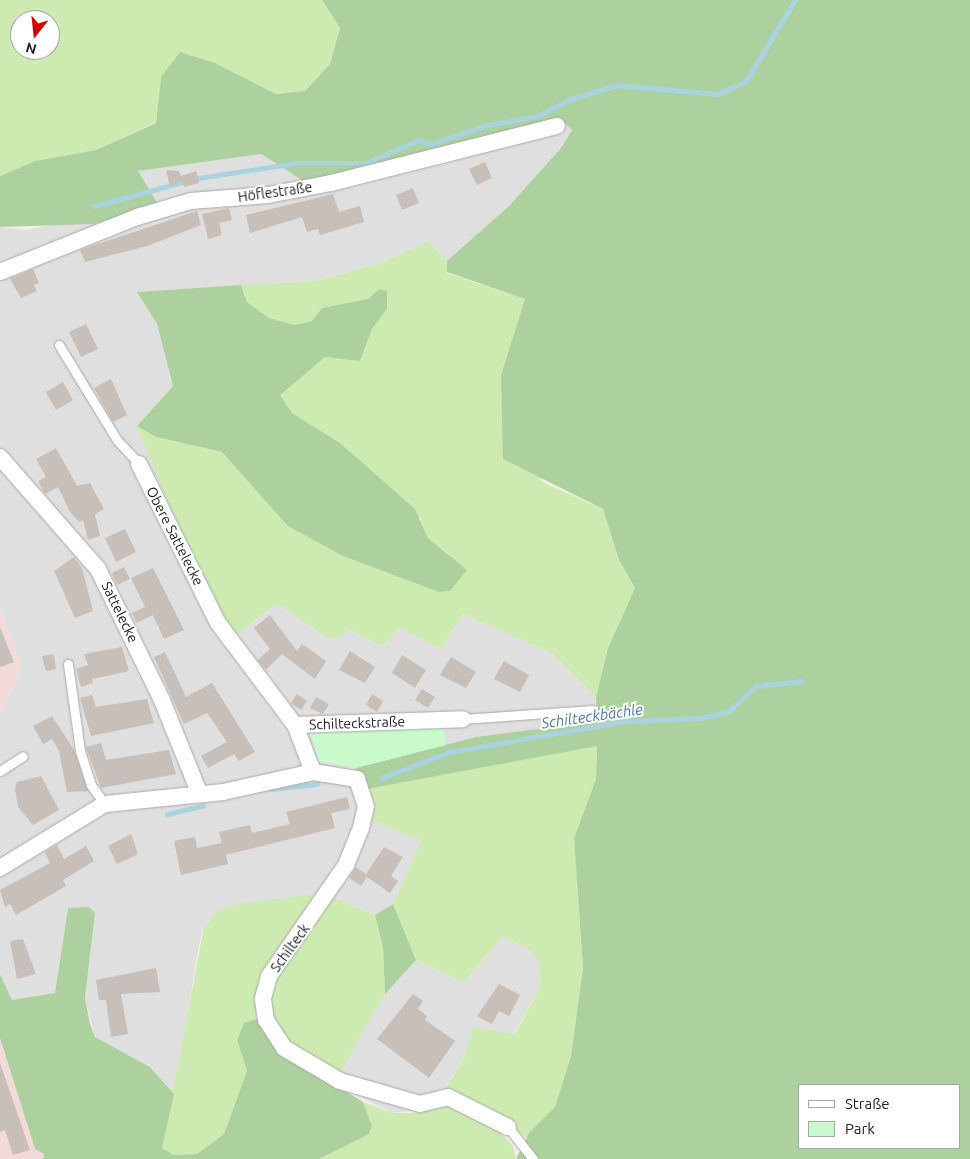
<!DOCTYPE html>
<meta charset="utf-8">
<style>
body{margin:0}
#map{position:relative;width:970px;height:1159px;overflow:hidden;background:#f2efe9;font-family:Ubuntu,sans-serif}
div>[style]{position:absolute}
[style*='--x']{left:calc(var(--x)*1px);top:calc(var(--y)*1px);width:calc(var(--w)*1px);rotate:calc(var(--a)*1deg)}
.residential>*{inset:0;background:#e0dfdf}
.commercial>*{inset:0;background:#f2dad9}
.grass>*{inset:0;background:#cdebb0}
.forest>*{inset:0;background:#add19e}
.park>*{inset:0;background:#c8facc}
.stream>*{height:4.5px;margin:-2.25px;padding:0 2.25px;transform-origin:2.25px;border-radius:2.25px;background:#aad3df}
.building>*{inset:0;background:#c7bfb8}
.roads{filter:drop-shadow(0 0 1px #a9a9a9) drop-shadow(0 0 1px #a9a9a9)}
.service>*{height:9px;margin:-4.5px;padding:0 4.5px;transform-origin:4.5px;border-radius:4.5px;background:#fff}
.minor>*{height:16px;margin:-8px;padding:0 8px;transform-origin:8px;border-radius:8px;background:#fff}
span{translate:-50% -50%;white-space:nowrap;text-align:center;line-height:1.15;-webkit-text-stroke:4px #fff;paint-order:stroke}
.street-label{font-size:14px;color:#222}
.water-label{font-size:15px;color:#4a7aab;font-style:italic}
.legend{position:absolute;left:798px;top:1084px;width:162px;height:65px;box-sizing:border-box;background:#fff;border:1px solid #a7a7a7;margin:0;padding:6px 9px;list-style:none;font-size:15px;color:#222}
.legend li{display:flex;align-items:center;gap:10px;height:25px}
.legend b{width:25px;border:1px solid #a7a7a7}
.north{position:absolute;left:10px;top:10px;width:50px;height:50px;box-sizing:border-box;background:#fff;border:1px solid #a7a7a7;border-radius:50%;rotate:196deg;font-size:14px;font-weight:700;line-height:20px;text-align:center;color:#222}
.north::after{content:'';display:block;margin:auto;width:18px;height:22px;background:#d40000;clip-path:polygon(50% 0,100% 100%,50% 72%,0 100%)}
</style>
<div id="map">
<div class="residential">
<div style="clip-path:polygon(559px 118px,572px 130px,561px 148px,509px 206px,447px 261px,428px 241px,382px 263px,315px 281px,137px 292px,157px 324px,173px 386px,137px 426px,232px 636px,277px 604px,332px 639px,350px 630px,383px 646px,400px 628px,441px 649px,463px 614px,551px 653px,596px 697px,597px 721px,476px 737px,446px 745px,443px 724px,319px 761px,355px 768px,368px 789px,370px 820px,423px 841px,393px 904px,375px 915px,323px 893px,218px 910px,204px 927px,199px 945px,174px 1094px,150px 1067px,95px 1037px,85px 998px,95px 913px,68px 908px,55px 993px,11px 1000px,0 974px,0 714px,22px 666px,0 609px,0 227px,27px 230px,158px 204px,138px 171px,261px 154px,305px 182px)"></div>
<div style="clip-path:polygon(503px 936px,530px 950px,539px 964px,540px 987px,514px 1034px,473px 1027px,463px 1061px,430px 1109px,392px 1113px,333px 1083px,385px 994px,416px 960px,464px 982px)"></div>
</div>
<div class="commercial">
<div style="clip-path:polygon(0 609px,22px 666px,0 714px)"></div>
<div style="clip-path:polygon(0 1038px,35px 1149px,44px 1154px,43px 1159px,0 1159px)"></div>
</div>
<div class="grass">
<div style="clip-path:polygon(evenodd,0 0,322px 0,340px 28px,330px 64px,305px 91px,276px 94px,215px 63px,161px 77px,156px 122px,96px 150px,35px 161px,0 176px,0 0,20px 20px,50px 20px,50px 50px,20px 50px,20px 20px)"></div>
<div style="clip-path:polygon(428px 241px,447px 261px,447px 273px,525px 299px,501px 375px,542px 482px,603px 509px,619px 560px,635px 588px,608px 648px,596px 697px,551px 653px,463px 614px,441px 649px,400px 628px,383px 646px,350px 630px,332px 640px,277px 604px,232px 637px,185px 542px,137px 426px,156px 437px,222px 452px,343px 556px,439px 592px,450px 591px,449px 554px,427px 538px,421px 519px,340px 443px,292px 413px,279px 394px,325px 357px,360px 361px,372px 329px,387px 309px,379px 289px,368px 299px,322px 308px,312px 321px,295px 325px,269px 318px,247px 302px,241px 285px,315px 281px,382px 263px)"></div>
<div style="clip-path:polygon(597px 745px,596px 779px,574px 838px,583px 968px,571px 1056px,555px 1107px,526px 1138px,507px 1123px,442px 1093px,463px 1061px,473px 1027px,515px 1034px,540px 987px,539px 964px,530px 950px,503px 936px,464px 982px,416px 960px,393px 904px,422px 841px,370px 820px,368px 789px)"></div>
<div style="clip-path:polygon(324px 893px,270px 967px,260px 1018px,237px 1040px,247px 1071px,224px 1134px,197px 1154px,174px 1155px,162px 1148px,204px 927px,218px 910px,243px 903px)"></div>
<div style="clip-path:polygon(330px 896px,375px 915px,383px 947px,385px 994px,338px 1076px,289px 1047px,273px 1021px,268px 996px,272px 982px)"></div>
<div style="clip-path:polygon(363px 1102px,392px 1113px,412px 1113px,446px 1103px,493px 1125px,513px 1146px,516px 1159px,319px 1159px,372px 1126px)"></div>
</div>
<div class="forest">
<div style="clip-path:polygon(evenodd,322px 0,970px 0,970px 1159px,516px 1159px,529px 1133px,555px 1107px,571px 1056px,583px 968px,574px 838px,596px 779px,597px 746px,368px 789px,355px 768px,476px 737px,597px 721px,596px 697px,608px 648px,635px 588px,619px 560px,603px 509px,503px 459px,501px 375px,525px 299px,447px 272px,447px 261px,509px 206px,561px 148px,572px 130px,559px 118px,305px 182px,261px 154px,138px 171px,158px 204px,94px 224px,0 227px,0 176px,35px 161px,96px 150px,156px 123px,161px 77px,180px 52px,215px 63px,276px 94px,305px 91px,330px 64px,340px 28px,322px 0,799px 1085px,959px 1085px,959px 1148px,799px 1148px,799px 1085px)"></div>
<div style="clip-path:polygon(241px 285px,247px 302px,269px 318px,295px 325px,312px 321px,322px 308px,368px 299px,379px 289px,387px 291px,387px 309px,372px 329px,360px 361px,325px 357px,280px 395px,292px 413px,340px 443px,415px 509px,428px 538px,467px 570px,450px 591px,439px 592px,343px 556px,288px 526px,222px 452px,156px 437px,137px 426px,173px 386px,157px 324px,137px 292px)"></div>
<div style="clip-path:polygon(393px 904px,416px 960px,385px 994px,383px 947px,375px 915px)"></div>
<div style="clip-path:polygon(89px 907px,95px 913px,85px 998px,90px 1024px,95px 1037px,150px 1067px,174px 1094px,162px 1148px,174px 1155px,197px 1154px,224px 1134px,247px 1071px,237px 1040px,244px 1023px,260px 1018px,323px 1077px,363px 1102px,372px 1126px,369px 1134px,319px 1159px,43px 1159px,44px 1154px,35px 1149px,0 1038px,0 974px,12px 1000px,55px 993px,68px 908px)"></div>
</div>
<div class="park">
<div style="clip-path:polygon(443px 724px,446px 745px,355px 768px,319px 761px,310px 733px,325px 727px)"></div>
</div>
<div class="stream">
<div style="--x:198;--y:178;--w:99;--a:-8.7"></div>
<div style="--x:296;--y:163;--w:70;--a:0"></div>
<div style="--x:366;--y:163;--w:58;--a:-23.5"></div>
<div style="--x:419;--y:140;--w:14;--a:17"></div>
<div style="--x:432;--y:144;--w:54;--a:-19.4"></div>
<div style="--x:483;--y:126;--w:55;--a:-10.5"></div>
<div style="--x:537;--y:116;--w:35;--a:-27"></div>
<div style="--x:568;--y:100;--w:51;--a:-17"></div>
<div style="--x:617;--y:85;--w:101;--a:5.1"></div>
<div style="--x:718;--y:94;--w:31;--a:-25"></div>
<div style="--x:746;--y:81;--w:95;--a:-58.8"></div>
<div style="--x:94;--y:206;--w:92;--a:-15.1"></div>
<div style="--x:381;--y:778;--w:74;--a:-20.6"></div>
<div style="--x:450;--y:752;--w:179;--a:-10"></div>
<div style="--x:626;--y:721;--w:75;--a:-2.3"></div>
<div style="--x:701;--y:718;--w:29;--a:-14"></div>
<div style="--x:729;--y:711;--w:37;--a:-43"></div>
<div style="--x:756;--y:686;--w:46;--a:-6.2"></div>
<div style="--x:271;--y:789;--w:46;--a:-6.2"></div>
<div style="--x:167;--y:814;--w:37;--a:-13"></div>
</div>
<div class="building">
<div style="clip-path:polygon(485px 162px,492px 178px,477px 185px,469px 169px)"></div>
<div style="clip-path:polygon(166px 170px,179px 171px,181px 176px,196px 171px,199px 183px,184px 187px,182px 181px,170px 187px)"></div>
<div style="clip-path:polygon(413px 188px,419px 203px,402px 210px,396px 195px)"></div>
<div style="clip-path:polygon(333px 194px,339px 212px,360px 206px,364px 222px,320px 235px,318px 229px,307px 232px,302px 217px,250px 233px,246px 215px)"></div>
<div style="clip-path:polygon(229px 208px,232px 220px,219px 223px,222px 235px,208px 239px,202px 214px)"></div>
<div style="clip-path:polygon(197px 211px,201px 225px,147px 246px,85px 262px,80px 250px)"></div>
<div style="clip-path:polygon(33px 269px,39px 283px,34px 285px,37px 291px,21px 298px,10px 279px)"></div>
<div style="clip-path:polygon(86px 324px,98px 349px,81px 357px,69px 332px)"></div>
<div style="clip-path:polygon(111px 379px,127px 415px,113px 422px,94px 388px)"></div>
<div style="clip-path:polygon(63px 382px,73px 400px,56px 410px,46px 392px)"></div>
<div style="clip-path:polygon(56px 448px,77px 486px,90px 483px,104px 509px,95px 514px,100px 536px,88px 540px,83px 520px,79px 522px,70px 512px,58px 487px,45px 494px,38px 481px,46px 477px,36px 459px)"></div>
<div style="clip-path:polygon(125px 529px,136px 552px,116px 562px,105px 538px)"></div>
<div style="clip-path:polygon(74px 557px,82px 568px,93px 611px,75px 618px,54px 571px)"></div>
<div style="clip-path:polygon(124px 567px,130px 579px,117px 585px,112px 573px)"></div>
<div style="clip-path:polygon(153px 568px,184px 630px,164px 639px,153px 615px,137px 623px,132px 613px,145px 607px,131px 578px)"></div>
<div style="clip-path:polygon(270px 615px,297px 651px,302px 644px,326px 661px,315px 679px,282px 654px,266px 670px,258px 660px,270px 649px,254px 628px)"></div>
<div style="clip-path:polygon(0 627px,14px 662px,0 667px)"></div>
<div style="clip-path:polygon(122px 647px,129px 671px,92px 679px,93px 683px,81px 687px,76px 669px,88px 665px,84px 654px)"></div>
<div style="clip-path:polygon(350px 651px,375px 667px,365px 683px,339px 670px)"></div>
<div style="clip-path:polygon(165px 652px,186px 697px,212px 683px,255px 752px,239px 761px,234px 754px,208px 768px,201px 756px,227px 742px,207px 713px,184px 724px,154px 657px)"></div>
<div style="clip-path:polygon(54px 654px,56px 669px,46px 671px,42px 656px)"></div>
<div style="clip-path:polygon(402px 655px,426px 670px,415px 688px,392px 673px)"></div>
<div style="clip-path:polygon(451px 657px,476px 672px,466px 688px,440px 675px)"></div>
<div style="clip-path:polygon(504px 661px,529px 675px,520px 692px,494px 679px)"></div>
<div style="clip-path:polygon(422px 689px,435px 697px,428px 708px,415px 700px)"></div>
<div style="clip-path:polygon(297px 694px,307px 701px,301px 710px,291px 703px)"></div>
<div style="clip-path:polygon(372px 694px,383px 701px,377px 712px,366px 705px)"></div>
<div style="clip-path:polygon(92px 695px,96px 707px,147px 699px,154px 723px,91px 736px,80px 698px)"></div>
<div style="clip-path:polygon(316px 697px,329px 704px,323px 714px,310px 708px)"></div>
<div style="clip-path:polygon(52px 716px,74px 750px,88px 791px,67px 792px,59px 751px,52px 739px,43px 744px,33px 726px)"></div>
<div style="clip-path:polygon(101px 743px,106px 760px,169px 750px,176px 774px,101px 788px,86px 747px)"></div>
<div style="clip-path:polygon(41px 776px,59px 810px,33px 825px,18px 807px,15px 789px,17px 782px)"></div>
<div style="clip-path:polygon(347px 797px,350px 809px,331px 813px,335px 828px,226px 855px,228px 864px,181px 875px,174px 841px,195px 837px,197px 848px,222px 843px,219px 832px,250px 825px,252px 833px,290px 824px,286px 812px)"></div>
<div style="clip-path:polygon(131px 834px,138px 854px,117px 864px,108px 846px)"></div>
<div style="clip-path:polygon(57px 845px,64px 859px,86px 846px,94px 861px,63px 880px,66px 886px,16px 915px,10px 904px,5px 907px,0 890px,50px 863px,45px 852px)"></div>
<div style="clip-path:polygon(384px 847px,403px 857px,391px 876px,398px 881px,390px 893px,367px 877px,361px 886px,349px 878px,356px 867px,366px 874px)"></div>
<div style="clip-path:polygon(23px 939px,36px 974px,17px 979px,10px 941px)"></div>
<div style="clip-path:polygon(156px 968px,160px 992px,121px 994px,128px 1034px,111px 1037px,106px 1000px,99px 1000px,96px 980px)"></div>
<div style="clip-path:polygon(499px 984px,520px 995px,509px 1016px,499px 1011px,492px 1024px,477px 1016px)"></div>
<div style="clip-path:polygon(413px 994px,423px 1001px,418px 1009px,427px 1016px,425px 1020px,455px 1041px,429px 1078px,377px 1039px)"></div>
<div style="clip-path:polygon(0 1063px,30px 1150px,13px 1155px,5px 1130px,0 1132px)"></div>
</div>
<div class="roads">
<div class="service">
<div style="--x:59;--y:345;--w:111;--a:58.6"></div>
<div style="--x:117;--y:440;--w:33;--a:47"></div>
<div style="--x:68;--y:664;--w:88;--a:82.1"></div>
<div style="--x:80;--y:751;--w:36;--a:72"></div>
<div style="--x:91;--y:785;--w:24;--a:54"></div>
<div style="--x:463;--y:719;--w:130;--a:-4"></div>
<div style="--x:0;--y:771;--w:27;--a:-33"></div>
<div style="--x:508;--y:1127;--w:41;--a:52"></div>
</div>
<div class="minor">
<div style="--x:0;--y:272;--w:148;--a:-21.9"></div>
<div style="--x:137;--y:217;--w:56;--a:-16.5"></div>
<div style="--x:191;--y:201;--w:77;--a:-4.5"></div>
<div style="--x:268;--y:195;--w:64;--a:-10.8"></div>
<div style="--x:331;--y:183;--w:233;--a:-14.2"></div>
<div style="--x:0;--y:457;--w:149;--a:48.8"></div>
<div style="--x:98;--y:569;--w:144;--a:64"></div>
<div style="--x:161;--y:698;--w:101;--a:68"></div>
<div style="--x:139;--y:464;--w:178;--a:63.6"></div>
<div style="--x:218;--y:623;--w:128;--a:53"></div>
<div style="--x:295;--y:725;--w:50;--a:69"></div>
<div style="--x:295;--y:725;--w:168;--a:-2"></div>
<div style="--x:0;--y:868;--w:123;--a:-31.4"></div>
<div style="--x:105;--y:804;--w:119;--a:-5.8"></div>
<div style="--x:223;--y:792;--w:92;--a:-12.5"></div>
<div style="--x:313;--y:772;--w:45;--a:9"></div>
<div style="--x:357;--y:779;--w:28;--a:72"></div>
<div style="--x:366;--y:806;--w:23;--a:103"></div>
<div style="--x:361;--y:828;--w:40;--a:112"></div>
<div style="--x:346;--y:865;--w:135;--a:124.7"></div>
<div style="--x:269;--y:976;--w:24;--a:105"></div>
<div style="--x:263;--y:999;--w:21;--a:82"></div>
<div style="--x:266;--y:1020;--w:33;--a:57"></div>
<div style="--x:284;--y:1048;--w:65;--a:30.5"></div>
<div style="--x:340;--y:1081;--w:83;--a:16"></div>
<div style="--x:420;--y:1104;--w:29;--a:-14"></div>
<div style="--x:448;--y:1097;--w:67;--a:26.6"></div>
</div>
</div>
<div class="street-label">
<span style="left:275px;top:192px;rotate:-8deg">Höflestraße</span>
<span style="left:175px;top:536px;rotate:63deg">Obere Sattelecke</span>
<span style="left:120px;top:612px;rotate:64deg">Sattelecke</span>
<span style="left:357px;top:723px;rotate:-2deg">Schilteckstraße</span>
<span style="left:290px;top:948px;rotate:-54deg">Schilteck</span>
</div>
<div class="water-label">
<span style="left:592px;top:716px;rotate:-8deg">Schilteckbächle</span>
</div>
<ul class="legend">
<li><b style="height:6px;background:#fff"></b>Straße</li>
<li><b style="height:14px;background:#c8facc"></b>Park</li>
</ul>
<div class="north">N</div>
</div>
